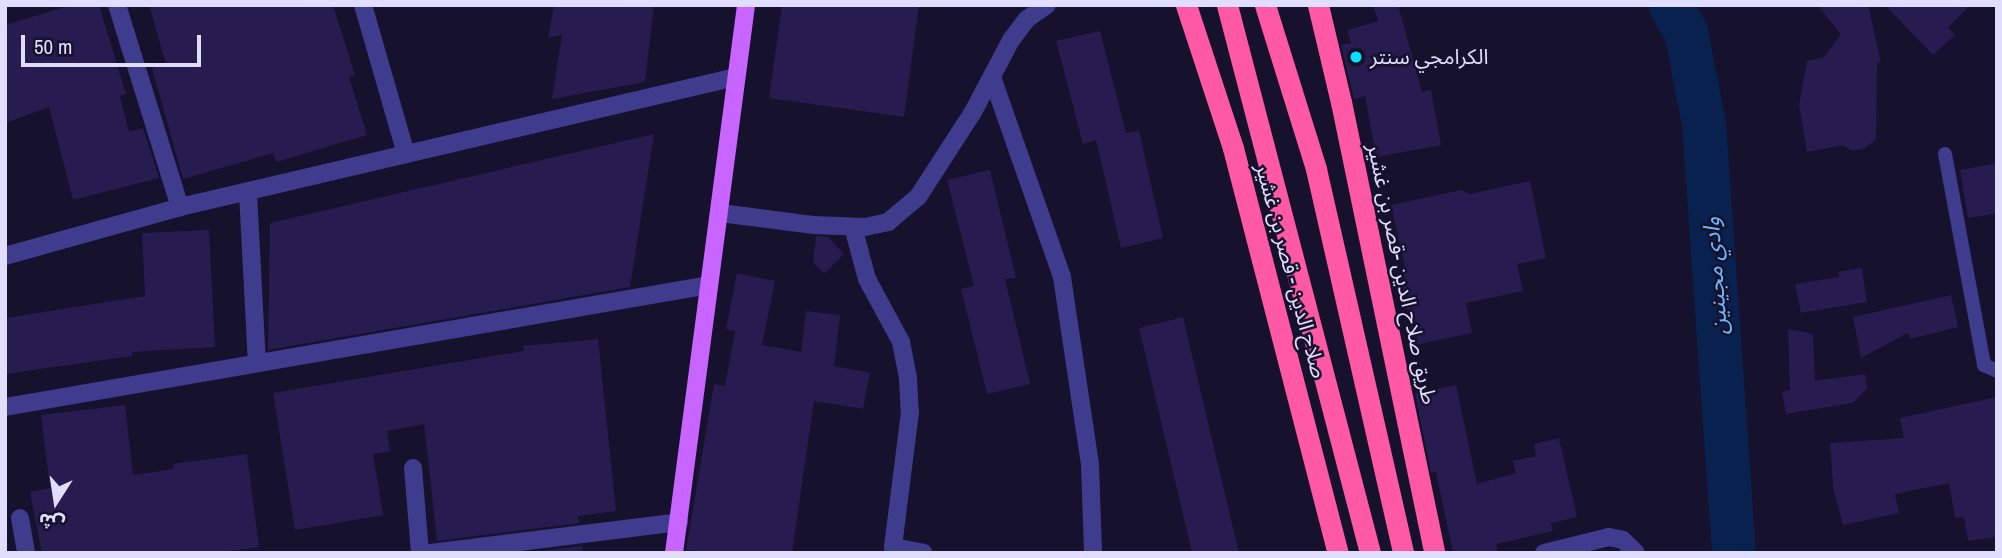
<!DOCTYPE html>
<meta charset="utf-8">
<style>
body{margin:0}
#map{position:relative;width:2002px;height:558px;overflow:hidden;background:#16112d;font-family:"Archivo Narrow","Noto Sans Arabic",sans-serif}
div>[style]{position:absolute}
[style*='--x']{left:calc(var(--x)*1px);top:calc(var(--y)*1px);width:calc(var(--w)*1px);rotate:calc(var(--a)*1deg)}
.river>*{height:44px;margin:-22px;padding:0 22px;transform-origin:22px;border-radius:22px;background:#09214e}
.building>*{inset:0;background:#271c4f}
.lane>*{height:14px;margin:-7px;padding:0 7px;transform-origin:7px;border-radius:7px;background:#3f3b8d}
.street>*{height:18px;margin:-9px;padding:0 9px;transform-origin:9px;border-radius:9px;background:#3f3b8d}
.primary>*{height:18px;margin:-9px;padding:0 9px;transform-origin:9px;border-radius:9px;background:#c864ff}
.highway>*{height:21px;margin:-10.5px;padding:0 10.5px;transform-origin:10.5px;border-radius:10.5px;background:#ff58a5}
.dots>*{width:19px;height:19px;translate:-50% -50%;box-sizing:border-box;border:4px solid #16112d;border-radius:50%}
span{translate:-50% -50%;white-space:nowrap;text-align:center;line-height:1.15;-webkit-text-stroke:5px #16112d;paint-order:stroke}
.poi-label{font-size:21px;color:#e1ddff}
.left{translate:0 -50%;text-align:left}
.street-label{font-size:21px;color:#e1ddff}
.water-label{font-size:23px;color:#6bb8ff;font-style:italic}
.frame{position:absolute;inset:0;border:7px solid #e1ddff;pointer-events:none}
.north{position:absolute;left:21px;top:467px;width:70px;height:70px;-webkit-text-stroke:5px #16112d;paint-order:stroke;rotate:192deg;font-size:19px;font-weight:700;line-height:28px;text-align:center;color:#e1ddff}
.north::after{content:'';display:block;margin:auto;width:24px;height:32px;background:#e1ddff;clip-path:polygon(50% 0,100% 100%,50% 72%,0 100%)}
.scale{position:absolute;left:21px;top:35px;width:180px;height:32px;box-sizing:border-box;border:4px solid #e1ddff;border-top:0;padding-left:9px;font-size:21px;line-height:24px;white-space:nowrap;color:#e1ddff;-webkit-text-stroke:5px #16112d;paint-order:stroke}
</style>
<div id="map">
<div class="river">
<div style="--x:1670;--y:5;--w:31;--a:59"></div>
<div style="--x:1686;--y:32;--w:94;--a:78.9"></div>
<div style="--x:1704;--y:124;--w:430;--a:86"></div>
</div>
<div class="building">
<div style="clip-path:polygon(72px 5px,99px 5px,126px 94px,120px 96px,129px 132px,143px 128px,159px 178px,73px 200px,49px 107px,5px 123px,5px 25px)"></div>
<div style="clip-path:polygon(149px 5px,333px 5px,355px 75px,349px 77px,367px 135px,276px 162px,273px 153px,183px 179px,152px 68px,166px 64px)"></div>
<div style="clip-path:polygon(554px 5px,654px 5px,645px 82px,552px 99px,562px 35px,548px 38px)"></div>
<div style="clip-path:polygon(782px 5px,919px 5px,904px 117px,769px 98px)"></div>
<div style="clip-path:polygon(1372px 5px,1398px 5px,1422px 92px,1431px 90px,1441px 145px,1376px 157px,1365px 96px,1354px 99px,1341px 45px,1351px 43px,1347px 30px,1379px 21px)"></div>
<div style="clip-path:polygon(1817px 5px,1868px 5px,1881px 62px,1877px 63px,1876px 139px,1865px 148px,1852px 151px,1843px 145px,1807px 152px,1799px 105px,1807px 61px,1824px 57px,1841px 34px)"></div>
<div style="clip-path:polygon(1885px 5px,1970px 5px,1948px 27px,1955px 35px,1933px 55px)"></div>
<div style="clip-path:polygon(1100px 31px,1126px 133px,1139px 131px,1163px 238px,1121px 248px,1096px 140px,1083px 144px,1056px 41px)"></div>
<div style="clip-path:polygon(654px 134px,630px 287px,268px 350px,270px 223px)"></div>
<div style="clip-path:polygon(1997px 163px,1997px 213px,1968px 218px,1960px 170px)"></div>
<div style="clip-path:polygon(990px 170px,1016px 278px,1005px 279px,1030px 384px,987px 394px,961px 289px,974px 286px,947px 180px)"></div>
<div style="clip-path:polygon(1530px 181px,1546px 258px,1517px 264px,1523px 291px,1466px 303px,1472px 333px,1415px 345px,1399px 273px,1406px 271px,1391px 205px,1461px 190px,1470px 194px)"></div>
<div style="clip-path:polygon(209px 230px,215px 347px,132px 352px,132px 356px,5px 374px,5px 318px,145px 296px,142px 233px)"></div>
<div style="clip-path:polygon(816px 236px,828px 237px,844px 254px,824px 274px,813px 262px)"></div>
<div style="clip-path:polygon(1862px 268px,1867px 302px,1801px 313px,1795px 284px,1839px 277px,1838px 272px)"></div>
<div style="clip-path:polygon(737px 273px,775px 281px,762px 345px,801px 352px,806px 311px,840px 315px,834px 366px,870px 373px,863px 409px,814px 401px,792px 553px,703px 553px,686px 550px,714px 384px,725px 386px,735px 331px,726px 329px)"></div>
<div style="clip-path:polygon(1951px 295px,1958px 327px,1910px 339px,1908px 333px,1861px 358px,1853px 317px)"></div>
<div style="clip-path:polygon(1183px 317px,1239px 553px,1192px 553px,1139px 328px)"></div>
<div style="clip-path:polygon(1788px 329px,1813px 334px,1815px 381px,1865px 374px,1867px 388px,1853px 403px,1786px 414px,1782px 392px,1790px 390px)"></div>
<div style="clip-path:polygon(598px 339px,616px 511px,578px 516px,579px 523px,437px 541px,424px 424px,387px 431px,390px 451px,373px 454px,383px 515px,295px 530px,273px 393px,524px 351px,523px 346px)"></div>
<div style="clip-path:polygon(1456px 385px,1477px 484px,1516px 473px,1513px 461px,1536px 456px,1534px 444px,1559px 438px,1577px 517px,1551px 523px,1553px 531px,1496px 544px,1498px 553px,1453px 553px,1436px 472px,1431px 473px,1415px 393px)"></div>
<div style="clip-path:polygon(1997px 397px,1997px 537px,1968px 541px,1964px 517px,1955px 518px,1949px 483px,1895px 494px,1899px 513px,1843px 525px,1833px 487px,1830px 443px,1904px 438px,1900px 418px)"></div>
<div style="clip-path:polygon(125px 405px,133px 475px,174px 469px,173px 464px,247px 454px,259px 547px,216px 553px,42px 553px,30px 492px,50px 488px,41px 415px)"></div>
<div style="clip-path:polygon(582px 546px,583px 553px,525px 553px)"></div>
</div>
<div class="lane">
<div style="--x:1945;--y:154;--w:215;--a:79.5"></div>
<div style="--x:1984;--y:365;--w:14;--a:25"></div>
</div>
<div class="street">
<div style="--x:117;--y:5;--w:212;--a:72.7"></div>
<div style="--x:363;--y:5;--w:155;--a:73.9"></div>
<div style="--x:992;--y:77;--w:212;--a:70.7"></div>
<div style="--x:1062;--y:277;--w:190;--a:81.5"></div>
<div style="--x:1090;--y:465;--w:88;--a:88"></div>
<div style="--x:248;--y:193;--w:169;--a:87"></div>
<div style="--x:720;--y:213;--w:95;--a:7.3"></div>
<div style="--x:814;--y:225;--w:51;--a:2.2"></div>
<div style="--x:865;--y:227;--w:24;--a:-12"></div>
<div style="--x:888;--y:222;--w:39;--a:-40"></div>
<div style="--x:918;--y:197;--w:101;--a:-57.1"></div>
<div style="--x:973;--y:112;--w:81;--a:-62.2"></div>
<div style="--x:1011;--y:40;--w:26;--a:-53"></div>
<div style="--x:1027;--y:19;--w:24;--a:-35"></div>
<div style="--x:853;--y:227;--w:54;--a:74.9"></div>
<div style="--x:867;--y:279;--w:72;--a:61.6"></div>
<div style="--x:901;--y:342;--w:38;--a:79"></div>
<div style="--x:908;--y:379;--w:33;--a:87"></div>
<div style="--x:910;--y:412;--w:136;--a:97.2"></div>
<div style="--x:893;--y:547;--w:31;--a:11"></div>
<div style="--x:5;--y:256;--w:182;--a:-15.6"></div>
<div style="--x:180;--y:207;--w:571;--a:-13.16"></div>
<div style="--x:5;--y:407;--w:714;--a:-9.83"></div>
<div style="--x:413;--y:468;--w:85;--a:85.3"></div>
<div style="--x:20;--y:518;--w:36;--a:80"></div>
<div style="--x:431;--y:553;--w:250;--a:-7.1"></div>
<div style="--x:1544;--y:553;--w:67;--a:-13.8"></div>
<div style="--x:1609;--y:537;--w:14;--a:12"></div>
<div style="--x:1623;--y:540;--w:18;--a:45"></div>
</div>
<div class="primary">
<div style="--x:674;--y:553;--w:553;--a:-82.51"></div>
</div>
<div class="highway">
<div style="--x:1186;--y:5;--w:151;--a:71.8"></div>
<div style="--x:1233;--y:148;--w:418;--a:75.5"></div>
<div style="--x:1227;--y:5;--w:566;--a:75.37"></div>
<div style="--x:1265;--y:5;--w:172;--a:72.7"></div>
<div style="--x:1316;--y:169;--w:394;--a:77.2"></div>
<div style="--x:1318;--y:5;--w:100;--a:76.7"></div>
<div style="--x:1341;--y:102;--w:460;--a:78.3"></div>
</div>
<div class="dots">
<div style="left:1356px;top:57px;background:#09e2ff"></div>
</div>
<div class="poi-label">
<span class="left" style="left:1370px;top:57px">الكرامجي سنتر</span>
</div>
<div class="street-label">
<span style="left:1291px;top:271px;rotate:75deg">صلاح الدين - قصر بن غشير</span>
<span style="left:1402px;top:274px;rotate:78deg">طريق صلاح الدين -قصر بن غشير</span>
</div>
<div class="water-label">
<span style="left:1715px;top:276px;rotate:-94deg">وادي مجينين</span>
</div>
<div class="frame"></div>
<div class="north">ش</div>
<div class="scale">50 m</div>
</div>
